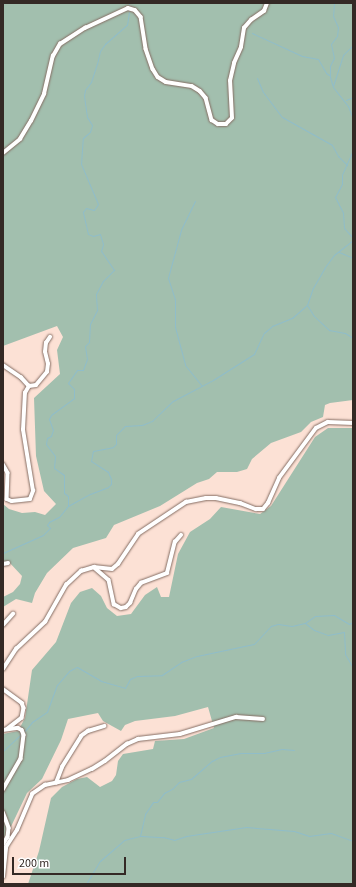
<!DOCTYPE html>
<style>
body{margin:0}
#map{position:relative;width:356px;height:887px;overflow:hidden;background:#fce1d5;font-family:"Source Sans 3",sans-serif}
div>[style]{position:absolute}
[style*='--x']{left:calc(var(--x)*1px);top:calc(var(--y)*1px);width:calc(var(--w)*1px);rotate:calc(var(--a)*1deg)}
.green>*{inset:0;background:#a2bfae}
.stream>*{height:1px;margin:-0.5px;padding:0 0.5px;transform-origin:0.5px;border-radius:0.5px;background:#90bdc9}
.roads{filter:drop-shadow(0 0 1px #856d63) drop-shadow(0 0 1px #856d63)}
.minor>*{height:3.5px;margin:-1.75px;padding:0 1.75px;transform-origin:1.75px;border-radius:1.75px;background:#fff}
span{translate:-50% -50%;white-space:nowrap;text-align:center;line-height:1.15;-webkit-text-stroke:3px #fff;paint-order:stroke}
.frame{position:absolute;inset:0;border:4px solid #342925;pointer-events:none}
.scale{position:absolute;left:12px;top:857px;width:114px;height:18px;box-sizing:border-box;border:2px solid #342925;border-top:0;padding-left:5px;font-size:12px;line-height:14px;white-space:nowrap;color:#342925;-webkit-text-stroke:3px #fff;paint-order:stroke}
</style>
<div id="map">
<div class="green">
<div style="clip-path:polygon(3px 3px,353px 3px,353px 400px,330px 403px,325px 405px,323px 417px,311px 422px,301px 432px,271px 443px,252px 459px,247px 469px,237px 472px,217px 472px,209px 479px,197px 483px,160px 506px,114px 525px,106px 538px,73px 548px,47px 573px,35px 593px,32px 603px,16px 599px,3px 607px,3px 597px,13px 592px,20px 584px,22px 576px,9px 562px,3px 563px,3px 504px,9px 509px,22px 513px,35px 512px,45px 515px,56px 504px,44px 491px,36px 456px,34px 398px,60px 374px,57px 350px,63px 337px,57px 326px,3px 346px)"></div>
<div style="clip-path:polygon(328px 428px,353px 428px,353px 884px,28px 884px,39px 851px,51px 798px,62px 787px,77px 779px,87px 777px,100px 787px,112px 781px,116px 775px,118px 761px,123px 754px,153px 749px,155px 741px,184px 739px,214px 728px,208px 707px,175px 716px,135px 721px,125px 725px,121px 731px,103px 721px,98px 713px,68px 719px,61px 740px,42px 779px,27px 793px,6px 837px,3px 838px,3px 734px,18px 731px,25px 718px,32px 670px,56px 642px,71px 603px,80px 592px,92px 588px,101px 596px,107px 608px,117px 616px,131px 614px,145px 595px,157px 587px,161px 597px,169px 597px,178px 554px,190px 532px,210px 519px,221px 507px,260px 514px,271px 506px,315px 437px)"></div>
</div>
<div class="stream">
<div style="--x:334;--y:3;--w:13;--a:94"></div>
<div style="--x:333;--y:16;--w:12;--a:66"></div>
<div style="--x:338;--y:27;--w:9;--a:96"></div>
<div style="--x:337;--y:36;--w:10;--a:127"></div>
<div style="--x:331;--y:44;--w:14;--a:78"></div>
<div style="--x:334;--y:58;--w:9;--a:117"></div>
<div style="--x:330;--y:66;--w:11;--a:90"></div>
<div style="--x:330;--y:77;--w:10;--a:73"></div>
<div style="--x:333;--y:87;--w:24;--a:52"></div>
<div style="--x:348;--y:106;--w:14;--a:69"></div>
<div style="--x:129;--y:4;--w:1;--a:-90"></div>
<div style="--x:252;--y:33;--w:55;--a:24.7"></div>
<div style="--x:302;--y:56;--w:16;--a:11"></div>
<div style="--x:318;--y:59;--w:16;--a:60"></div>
<div style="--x:326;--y:73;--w:4;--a:34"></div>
<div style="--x:257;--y:78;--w:15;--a:67"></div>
<div style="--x:263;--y:92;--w:31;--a:53"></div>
<div style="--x:282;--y:117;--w:57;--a:29.2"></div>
<div style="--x:332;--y:145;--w:13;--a:61"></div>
<div style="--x:338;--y:156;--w:13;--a:45"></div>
<div style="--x:333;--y:86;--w:33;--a:-72"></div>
<div style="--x:343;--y:55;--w:14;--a:-45"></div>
<div style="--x:346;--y:100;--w:8;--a:-23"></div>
<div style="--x:353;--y:150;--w:27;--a:114"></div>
<div style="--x:342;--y:175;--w:9;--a:90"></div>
<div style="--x:342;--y:184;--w:15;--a:118"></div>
<div style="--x:335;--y:197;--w:18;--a:63"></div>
<div style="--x:343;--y:213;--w:15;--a:86"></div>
<div style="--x:344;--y:228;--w:13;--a:48"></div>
<div style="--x:195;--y:201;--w:32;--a:116"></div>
<div style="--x:181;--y:230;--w:50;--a:105.2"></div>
<div style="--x:168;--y:278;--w:22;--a:72"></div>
<div style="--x:175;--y:299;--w:28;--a:90"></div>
<div style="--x:175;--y:327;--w:39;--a:75"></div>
<div style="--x:185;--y:365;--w:27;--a:51"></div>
<div style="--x:339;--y:252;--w:15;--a:23"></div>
<div style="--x:307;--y:305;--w:13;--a:58"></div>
<div style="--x:314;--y:316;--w:21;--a:43"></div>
<div style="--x:329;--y:330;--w:16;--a:11"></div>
<div style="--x:345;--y:333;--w:9;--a:32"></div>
<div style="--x:68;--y:506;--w:10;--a:-90"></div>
<div style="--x:68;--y:496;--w:5;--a:-143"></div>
<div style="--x:64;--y:493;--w:18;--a:-90"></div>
<div style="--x:64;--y:475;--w:12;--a:-145"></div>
<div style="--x:54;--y:468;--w:12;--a:-85"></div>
<div style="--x:55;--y:456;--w:15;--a:-127"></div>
<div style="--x:46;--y:444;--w:6;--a:-81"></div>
<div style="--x:47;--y:438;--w:4;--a:-27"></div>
<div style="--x:51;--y:436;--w:6;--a:-72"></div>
<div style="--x:53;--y:430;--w:12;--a:-110"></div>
<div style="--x:49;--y:419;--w:4;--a:-63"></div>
<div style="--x:51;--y:415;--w:29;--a:-36"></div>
<div style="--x:74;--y:398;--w:9;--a:-90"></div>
<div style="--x:74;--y:389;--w:8;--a:-135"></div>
<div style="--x:68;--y:383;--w:16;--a:-55"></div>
<div style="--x:77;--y:370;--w:6;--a:0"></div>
<div style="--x:83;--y:370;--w:12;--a:-70"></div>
<div style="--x:87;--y:359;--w:13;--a:-99"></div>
<div style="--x:85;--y:346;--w:6;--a:-45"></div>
<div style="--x:89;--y:342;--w:18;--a:-87"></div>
<div style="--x:90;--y:324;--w:16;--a:-63"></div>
<div style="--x:97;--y:310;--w:16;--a:-94"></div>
<div style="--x:96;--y:294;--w:15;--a:-62"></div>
<div style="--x:103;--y:281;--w:16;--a:-45"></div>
<div style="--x:114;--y:270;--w:23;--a:-124"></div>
<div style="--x:101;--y:251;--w:7;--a:-74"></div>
<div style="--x:103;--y:244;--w:10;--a:-107"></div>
<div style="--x:100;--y:234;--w:7;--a:164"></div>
<div style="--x:93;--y:236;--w:5;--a:-158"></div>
<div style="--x:88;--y:234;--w:23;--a:-103"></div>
<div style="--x:83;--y:212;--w:5;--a:-53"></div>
<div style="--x:86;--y:208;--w:8;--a:14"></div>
<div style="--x:94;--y:210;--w:7;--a:-56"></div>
<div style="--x:98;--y:204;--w:43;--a:-113"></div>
<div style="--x:81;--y:164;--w:26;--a:-86"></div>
<div style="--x:83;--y:138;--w:9;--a:-41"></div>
<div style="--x:90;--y:132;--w:7;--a:-74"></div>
<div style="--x:92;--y:125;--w:9;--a:-122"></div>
<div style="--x:87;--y:117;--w:21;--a:-98"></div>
<div style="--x:84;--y:96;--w:6;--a:-81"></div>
<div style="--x:85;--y:90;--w:10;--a:-53"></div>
<div style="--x:91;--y:82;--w:19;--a:-72"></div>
<div style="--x:97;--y:64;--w:13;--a:-77"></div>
<div style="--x:100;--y:51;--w:9;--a:-54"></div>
<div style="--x:105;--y:44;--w:29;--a:-41"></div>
<div style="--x:127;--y:25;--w:13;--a:-81"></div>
<div style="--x:3;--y:553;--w:44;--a:-24.2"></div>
<div style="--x:43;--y:535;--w:10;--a:-45"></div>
<div style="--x:50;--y:528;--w:4;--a:-135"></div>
<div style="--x:47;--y:525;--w:4;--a:-56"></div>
<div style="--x:49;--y:522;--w:11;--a:-27"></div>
<div style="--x:59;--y:517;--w:14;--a:-51"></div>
<div style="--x:68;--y:506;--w:25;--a:-29"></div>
<div style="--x:90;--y:494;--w:19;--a:-21"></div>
<div style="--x:108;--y:487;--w:4;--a:-45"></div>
<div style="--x:111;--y:484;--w:5;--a:-90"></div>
<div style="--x:111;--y:479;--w:8;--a:-113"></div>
<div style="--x:108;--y:472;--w:20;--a:-147"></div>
<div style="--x:91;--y:461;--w:10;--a:-79"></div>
<div style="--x:93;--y:451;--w:20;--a:-11"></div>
<div style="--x:113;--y:447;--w:4;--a:-45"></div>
<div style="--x:116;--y:444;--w:9;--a:-90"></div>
<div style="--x:116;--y:435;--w:13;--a:-45"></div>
<div style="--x:125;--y:426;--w:17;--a:-3"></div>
<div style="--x:142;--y:425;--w:11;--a:-22"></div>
<div style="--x:152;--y:421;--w:29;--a:-44"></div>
<div style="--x:173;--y:401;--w:45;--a:-27.7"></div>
<div style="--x:213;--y:380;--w:49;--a:-32.4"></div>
<div style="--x:254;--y:354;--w:23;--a:-65"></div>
<div style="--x:264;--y:333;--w:11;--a:-41"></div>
<div style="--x:272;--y:326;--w:22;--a:-22"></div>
<div style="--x:292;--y:318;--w:20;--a:-41"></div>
<div style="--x:307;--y:305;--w:18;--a:-71"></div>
<div style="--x:313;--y:288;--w:24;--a:-60"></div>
<div style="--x:325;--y:267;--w:15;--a:-53"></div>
<div style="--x:334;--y:255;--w:24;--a:-38"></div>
<div style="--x:305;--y:623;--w:11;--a:38"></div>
<div style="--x:314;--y:630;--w:15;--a:20"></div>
<div style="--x:328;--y:635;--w:16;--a:-11"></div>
<div style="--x:344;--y:632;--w:22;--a:87"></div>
<div style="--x:345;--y:654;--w:16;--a:60"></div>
<div style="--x:24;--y:732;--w:13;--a:-51"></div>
<div style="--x:32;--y:722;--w:18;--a:-34"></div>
<div style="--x:47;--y:712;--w:29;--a:-70"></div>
<div style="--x:57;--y:685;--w:18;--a:-49"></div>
<div style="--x:69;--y:671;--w:9;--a:-27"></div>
<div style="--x:77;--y:667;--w:28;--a:30"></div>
<div style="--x:101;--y:681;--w:25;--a:16"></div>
<div style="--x:125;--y:688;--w:10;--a:-61"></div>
<div style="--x:130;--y:679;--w:8;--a:-23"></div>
<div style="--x:137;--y:676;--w:25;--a:-2"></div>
<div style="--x:162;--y:675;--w:23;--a:-34"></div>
<div style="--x:181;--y:662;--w:17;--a:-21"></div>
<div style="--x:197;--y:656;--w:58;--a:-11.9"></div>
<div style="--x:254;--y:644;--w:25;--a:-47"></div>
<div style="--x:271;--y:626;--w:7;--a:-16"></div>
<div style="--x:278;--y:624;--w:14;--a:8"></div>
<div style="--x:292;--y:626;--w:13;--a:-13"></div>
<div style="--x:305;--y:623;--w:12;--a:-35"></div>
<div style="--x:315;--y:616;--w:19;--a:-3"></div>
<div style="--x:334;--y:615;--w:17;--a:31"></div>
<div style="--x:349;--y:624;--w:4;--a:-27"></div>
<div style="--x:3;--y:751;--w:25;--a:-43"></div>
<div style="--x:141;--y:836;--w:22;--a:3"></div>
<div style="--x:163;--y:837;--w:11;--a:15"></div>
<div style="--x:174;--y:840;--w:13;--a:-18"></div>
<div style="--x:186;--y:836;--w:61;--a:-8.5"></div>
<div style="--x:246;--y:827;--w:48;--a:4.8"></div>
<div style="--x:294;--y:831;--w:16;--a:18"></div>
<div style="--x:309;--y:836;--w:22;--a:-8"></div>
<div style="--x:331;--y:833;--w:23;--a:20"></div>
<div style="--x:86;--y:884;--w:27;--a:-59"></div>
<div style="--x:100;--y:861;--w:32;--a:-41"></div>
<div style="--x:124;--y:840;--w:16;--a:-14"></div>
<div style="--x:140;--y:836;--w:23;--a:-77"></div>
<div style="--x:145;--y:814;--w:14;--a:-56"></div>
<div style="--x:153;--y:802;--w:4;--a:0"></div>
<div style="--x:157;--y:802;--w:11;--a:-52"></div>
<div style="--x:164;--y:793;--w:9;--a:-27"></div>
<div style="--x:172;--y:789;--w:10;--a:-45"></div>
<div style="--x:179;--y:782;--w:12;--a:-14"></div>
<div style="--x:191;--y:779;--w:28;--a:-41"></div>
<div style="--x:212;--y:761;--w:9;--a:-27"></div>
<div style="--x:220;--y:757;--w:21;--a:-11"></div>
<div style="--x:241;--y:753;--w:23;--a:0"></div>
<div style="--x:264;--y:753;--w:18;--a:-13"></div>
<div style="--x:282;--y:749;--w:12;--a:5"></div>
</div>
<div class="roads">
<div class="minor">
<div style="--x:3;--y:153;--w:22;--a:-39"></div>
<div style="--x:20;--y:139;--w:21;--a:-59"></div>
<div style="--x:31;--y:121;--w:30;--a:-64"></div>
<div style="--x:44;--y:94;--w:39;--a:-77"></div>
<div style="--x:53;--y:56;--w:14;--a:-60"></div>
<div style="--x:60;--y:44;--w:30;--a:-33"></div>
<div style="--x:85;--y:28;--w:47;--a:-24.9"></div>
<div style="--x:128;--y:8;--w:7;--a:16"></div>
<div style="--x:135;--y:10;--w:9;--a:49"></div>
<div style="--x:141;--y:17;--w:32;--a:81"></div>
<div style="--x:146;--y:49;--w:21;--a:71"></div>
<div style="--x:153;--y:69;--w:9;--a:58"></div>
<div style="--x:158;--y:77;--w:9;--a:32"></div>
<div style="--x:166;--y:82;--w:26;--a:9"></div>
<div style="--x:192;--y:86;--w:9;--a:32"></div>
<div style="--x:200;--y:91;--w:9;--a:49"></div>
<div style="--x:206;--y:98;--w:23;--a:75"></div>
<div style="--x:212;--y:120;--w:7;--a:34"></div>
<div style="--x:218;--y:124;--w:8;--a:0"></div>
<div style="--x:226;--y:124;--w:8;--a:-45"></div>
<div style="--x:232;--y:118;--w:37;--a:-93"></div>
<div style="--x:230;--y:81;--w:18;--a:-77"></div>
<div style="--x:234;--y:63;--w:17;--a:-66"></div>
<div style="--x:241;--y:47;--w:19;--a:-81"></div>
<div style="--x:244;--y:28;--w:11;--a:-49"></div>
<div style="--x:251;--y:20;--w:16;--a:-35"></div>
<div style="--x:264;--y:11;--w:9;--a:-69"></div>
<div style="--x:3;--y:365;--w:22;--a:34"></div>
<div style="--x:21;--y:377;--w:12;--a:48"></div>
<div style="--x:29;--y:386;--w:7;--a:-8"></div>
<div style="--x:36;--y:385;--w:17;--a:-50"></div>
<div style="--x:47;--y:372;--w:8;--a:-83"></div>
<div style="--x:48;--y:364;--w:12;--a:-104"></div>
<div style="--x:45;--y:352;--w:9;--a:-84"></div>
<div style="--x:46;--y:343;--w:7;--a:-56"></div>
<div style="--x:3;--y:464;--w:10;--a:61"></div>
<div style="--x:8;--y:473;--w:26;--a:92"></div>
<div style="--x:7;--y:499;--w:5;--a:22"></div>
<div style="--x:12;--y:501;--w:18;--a:-6"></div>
<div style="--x:30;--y:499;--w:9;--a:-69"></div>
<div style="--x:33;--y:491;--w:62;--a:-99.3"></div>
<div style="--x:23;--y:430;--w:37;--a:-87"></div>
<div style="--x:25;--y:393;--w:8;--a:-60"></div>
<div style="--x:3;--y:564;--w:5;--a:-11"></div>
<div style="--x:95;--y:568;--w:18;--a:41"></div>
<div style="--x:109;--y:580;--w:25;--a:78"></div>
<div style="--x:114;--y:604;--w:8;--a:30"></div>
<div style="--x:121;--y:608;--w:5;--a:-11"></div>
<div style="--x:126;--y:607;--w:6;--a:-45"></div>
<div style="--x:130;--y:603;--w:15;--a:-67"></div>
<div style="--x:136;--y:589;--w:8;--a:-50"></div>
<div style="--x:141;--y:583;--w:28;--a:-21"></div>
<div style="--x:167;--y:573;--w:32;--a:-76"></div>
<div style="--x:175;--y:542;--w:9;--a:-49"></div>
<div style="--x:3;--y:625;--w:15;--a:-48"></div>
<div style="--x:3;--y:669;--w:24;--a:-57"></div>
<div style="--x:16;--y:649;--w:40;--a:-43"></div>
<div style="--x:45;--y:622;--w:43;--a:-60.4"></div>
<div style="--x:66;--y:585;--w:21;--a:-43"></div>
<div style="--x:81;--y:571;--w:14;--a:-17"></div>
<div style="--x:94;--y:567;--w:18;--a:6"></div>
<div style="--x:112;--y:569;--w:8;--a:-40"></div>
<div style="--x:118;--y:564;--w:36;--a:-56"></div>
<div style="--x:138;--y:534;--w:58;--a:-33.7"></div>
<div style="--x:186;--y:502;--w:20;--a:-11"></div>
<div style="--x:206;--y:498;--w:10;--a:0"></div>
<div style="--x:216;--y:498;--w:25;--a:12"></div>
<div style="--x:240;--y:503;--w:17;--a:21"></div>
<div style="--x:256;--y:509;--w:7;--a:0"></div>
<div style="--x:263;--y:509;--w:8;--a:-50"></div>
<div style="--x:268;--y:503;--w:27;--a:-66"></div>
<div style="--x:279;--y:478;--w:62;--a:-53.5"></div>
<div style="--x:316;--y:428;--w:13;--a:-27"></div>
<div style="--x:328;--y:422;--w:25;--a:2"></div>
<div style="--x:3;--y:689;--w:24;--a:36"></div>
<div style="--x:22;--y:703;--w:5;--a:68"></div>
<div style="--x:24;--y:708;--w:10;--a:101"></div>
<div style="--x:22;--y:718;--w:18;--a:142"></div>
<div style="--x:3;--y:730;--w:15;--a:-8"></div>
<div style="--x:18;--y:728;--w:4;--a:27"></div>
<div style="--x:22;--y:730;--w:5;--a:68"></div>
<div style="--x:24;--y:735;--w:24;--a:97"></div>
<div style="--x:21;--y:759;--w:36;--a:120"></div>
<div style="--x:56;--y:783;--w:17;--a:-69"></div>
<div style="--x:62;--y:767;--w:36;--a:-58"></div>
<div style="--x:81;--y:736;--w:9;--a:-36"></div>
<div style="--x:88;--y:731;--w:17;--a:-17"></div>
<div style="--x:3;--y:812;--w:17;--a:69"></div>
<div style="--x:9;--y:828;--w:9;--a:96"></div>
<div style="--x:8;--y:837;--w:8;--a:120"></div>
<div style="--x:6;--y:847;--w:20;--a:-57"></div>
<div style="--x:17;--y:830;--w:39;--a:-67"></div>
<div style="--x:32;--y:794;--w:16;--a:-35"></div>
<div style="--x:45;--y:785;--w:24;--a:-12"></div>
<div style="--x:68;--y:780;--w:26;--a:-25"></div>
<div style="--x:92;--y:769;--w:15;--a:-32"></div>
<div style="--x:105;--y:761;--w:28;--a:-38"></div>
<div style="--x:127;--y:744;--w:12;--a:-24"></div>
<div style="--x:138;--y:739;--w:42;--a:-6.8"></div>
<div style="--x:180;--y:734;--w:59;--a:-16.9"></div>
<div style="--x:236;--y:717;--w:27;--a:4"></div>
<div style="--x:3;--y:877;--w:30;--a:-84"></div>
</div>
</div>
<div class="frame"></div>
<div class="scale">200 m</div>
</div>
